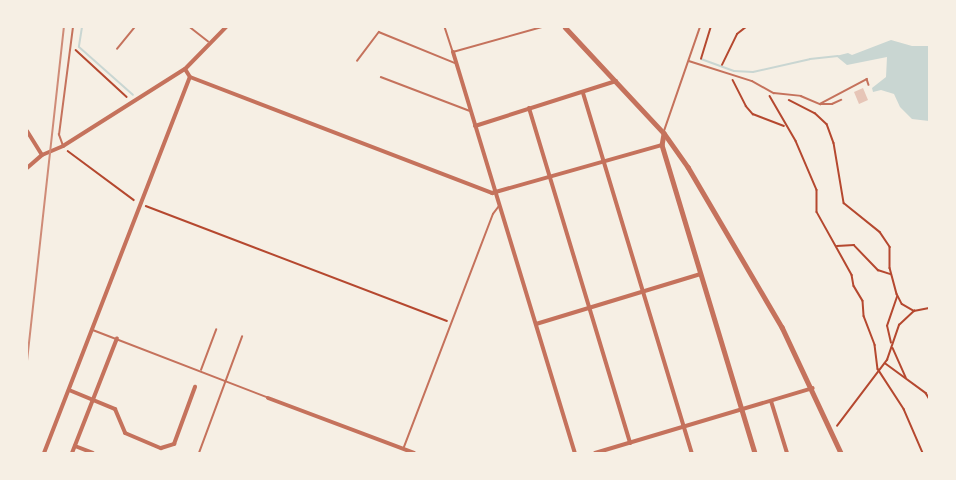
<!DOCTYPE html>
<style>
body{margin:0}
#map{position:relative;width:956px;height:480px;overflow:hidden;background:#f6efe4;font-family:Poppins,sans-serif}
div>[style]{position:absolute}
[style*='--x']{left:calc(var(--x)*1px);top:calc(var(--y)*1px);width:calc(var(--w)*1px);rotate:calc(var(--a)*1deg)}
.water>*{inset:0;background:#c9d6d2}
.stream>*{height:2px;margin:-1px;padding:0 1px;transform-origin:1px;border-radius:1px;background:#c9d6d2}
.building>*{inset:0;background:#e6c5b7}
.path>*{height:1.5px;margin:-0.75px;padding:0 0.75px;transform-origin:0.75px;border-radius:0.75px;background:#b5482f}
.service>*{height:1.5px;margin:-0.75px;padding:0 0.75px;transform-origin:0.75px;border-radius:0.75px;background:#c5725c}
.minor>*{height:4px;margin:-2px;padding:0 2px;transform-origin:2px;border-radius:2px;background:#c5725c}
.tertiary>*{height:4.5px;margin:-2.25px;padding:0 2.25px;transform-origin:2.25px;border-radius:2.25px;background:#c5725c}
.rail>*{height:2px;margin:-1px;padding:0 1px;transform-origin:1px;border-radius:1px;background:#cf8b77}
span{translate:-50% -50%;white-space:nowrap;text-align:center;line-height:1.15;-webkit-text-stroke:6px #f6efe4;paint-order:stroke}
.frame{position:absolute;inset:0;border:28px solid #f6efe4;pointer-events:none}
</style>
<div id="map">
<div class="water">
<div style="clip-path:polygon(891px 40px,912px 46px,929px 46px,929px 121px,912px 119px,900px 107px,894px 94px,881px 90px,873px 92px,872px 88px,886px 77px,887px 57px,847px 65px,836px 56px,848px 53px,852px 55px)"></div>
</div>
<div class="stream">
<div style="--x:82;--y:27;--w:20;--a:99"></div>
<div style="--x:79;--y:47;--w:72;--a:41.6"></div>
<div style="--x:701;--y:59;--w:35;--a:20"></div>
<div style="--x:734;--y:71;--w:19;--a:3"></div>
<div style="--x:753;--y:72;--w:58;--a:-12.8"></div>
<div style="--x:810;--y:59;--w:28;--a:-6"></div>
</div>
<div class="building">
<div style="clip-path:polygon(863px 88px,868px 100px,859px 104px,854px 92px)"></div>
</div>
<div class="path">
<div style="--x:76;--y:50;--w:69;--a:42.7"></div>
<div style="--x:701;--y:59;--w:34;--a:-73"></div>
<div style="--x:722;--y:65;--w:34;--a:-64"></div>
<div style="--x:737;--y:34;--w:11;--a:-38"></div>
<div style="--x:733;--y:80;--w:29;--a:63"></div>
<div style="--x:746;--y:106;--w:11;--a:49"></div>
<div style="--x:753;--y:114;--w:33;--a:21"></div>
<div style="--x:770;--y:96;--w:52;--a:60"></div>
<div style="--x:796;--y:141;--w:53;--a:66.8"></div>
<div style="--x:817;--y:190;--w:22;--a:90"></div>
<div style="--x:817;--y:212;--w:72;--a:60.9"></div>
<div style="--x:852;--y:275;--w:11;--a:80"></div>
<div style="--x:854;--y:286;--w:17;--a:59"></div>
<div style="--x:863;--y:301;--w:15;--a:86"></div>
<div style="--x:864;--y:316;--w:31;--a:69"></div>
<div style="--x:875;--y:345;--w:24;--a:83"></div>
<div style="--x:878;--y:369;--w:48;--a:57"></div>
<div style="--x:904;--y:409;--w:48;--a:66.6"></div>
<div style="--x:789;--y:100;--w:29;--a:27"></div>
<div style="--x:815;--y:113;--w:16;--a:43"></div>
<div style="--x:827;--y:124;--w:20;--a:70"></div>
<div style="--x:834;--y:143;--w:61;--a:80.5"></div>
<div style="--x:844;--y:203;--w:46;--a:38.9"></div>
<div style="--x:880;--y:232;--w:18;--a:56"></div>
<div style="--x:890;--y:247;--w:21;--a:90"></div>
<div style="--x:890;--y:268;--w:27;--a:75"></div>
<div style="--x:897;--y:294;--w:11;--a:63"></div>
<div style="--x:902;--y:304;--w:14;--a:30"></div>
<div style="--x:68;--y:151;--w:82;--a:36.6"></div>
<div style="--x:146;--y:206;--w:322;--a:20.9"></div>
<div style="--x:837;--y:246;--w:17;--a:-3"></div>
<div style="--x:854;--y:245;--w:35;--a:46"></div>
<div style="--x:878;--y:270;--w:13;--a:18"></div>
<div style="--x:891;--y:343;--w:17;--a:-103"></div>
<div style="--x:887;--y:326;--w:31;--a:-71"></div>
<div style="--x:893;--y:348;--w:32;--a:66"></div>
<div style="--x:885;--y:363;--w:51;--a:36.2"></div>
<div style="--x:926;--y:393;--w:6;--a:59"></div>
<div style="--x:837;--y:426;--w:83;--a:-52.9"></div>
<div style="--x:887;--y:360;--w:37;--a:-71"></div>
<div style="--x:899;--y:325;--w:21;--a:-43"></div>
<div style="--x:914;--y:311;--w:15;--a:-11"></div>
</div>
<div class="service">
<div style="--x:190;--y:27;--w:23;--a:38"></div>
<div style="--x:445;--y:27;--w:26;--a:72"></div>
<div style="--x:453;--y:52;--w:92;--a:-15.7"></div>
<div style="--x:117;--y:49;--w:28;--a:-51"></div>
<div style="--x:357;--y:61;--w:36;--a:-53"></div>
<div style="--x:379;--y:32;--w:82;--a:22.2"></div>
<div style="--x:689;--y:61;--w:66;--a:17.6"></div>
<div style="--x:752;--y:81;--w:25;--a:29"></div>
<div style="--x:774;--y:93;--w:27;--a:6"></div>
<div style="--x:801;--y:96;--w:21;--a:23"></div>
<div style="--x:820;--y:104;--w:53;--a:-28"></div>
<div style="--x:867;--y:79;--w:6;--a:72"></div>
<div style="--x:381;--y:77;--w:95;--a:20.9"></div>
<div style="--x:821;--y:104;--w:11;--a:0"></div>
<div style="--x:832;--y:104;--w:10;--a:-24"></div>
<div style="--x:664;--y:131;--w:110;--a:-70.9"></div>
<div style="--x:63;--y:146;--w:12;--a:-110"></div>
<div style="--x:59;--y:135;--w:109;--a:-82.6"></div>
<div style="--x:93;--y:330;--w:186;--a:21.1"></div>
<div style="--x:201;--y:370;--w:43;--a:-69.4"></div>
<div style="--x:404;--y:447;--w:249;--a:-69.1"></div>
<div style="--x:493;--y:214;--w:10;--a:-53"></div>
<div style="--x:199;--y:453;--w:124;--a:-69.7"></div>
</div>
<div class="minor">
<div style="--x:453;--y:52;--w:419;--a:73.1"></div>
<div style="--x:190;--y:77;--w:324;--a:21"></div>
<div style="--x:492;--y:193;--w:177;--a:-15.8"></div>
<div style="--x:583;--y:93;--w:376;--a:73.2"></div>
<div style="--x:529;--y:108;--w:350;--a:73.2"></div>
<div style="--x:475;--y:126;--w:148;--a:-17.7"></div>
<div style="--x:27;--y:131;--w:28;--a:58"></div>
<div style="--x:27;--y:168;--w:20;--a:-41"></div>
<div style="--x:42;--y:155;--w:23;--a:-23"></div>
<div style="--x:63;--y:146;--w:144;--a:-32.3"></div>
<div style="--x:185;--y:69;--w:59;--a:-45.7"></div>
<div style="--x:536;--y:324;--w:172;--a:-16.9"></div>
<div style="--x:69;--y:390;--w:50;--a:22.4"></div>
<div style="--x:115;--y:409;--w:26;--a:67"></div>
<div style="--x:125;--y:433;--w:39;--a:23"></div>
<div style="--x:161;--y:448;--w:14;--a:-17"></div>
<div style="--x:174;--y:444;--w:61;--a:-69.8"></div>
<div style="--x:268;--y:398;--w:156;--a:20.6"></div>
<div style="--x:771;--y:401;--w:54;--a:72.9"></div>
<div style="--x:75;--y:446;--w:19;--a:21"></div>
<div style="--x:44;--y:453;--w:403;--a:-68.8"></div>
<div style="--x:190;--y:77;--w:9;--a:-122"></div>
<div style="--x:72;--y:453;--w:123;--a:-68.6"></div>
<div style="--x:595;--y:453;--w:227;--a:-16.6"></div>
</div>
<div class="tertiary">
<div style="--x:565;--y:27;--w:145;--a:47"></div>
<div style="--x:664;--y:133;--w:42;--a:54.8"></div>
<div style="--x:688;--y:167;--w:186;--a:59.6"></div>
<div style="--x:782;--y:327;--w:139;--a:64.9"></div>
<div style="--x:664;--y:134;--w:11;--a:100"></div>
<div style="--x:662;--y:145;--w:322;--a:73.2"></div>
</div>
<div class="rail">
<div style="--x:27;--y:361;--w:336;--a:-83.7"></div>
</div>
<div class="frame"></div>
</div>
